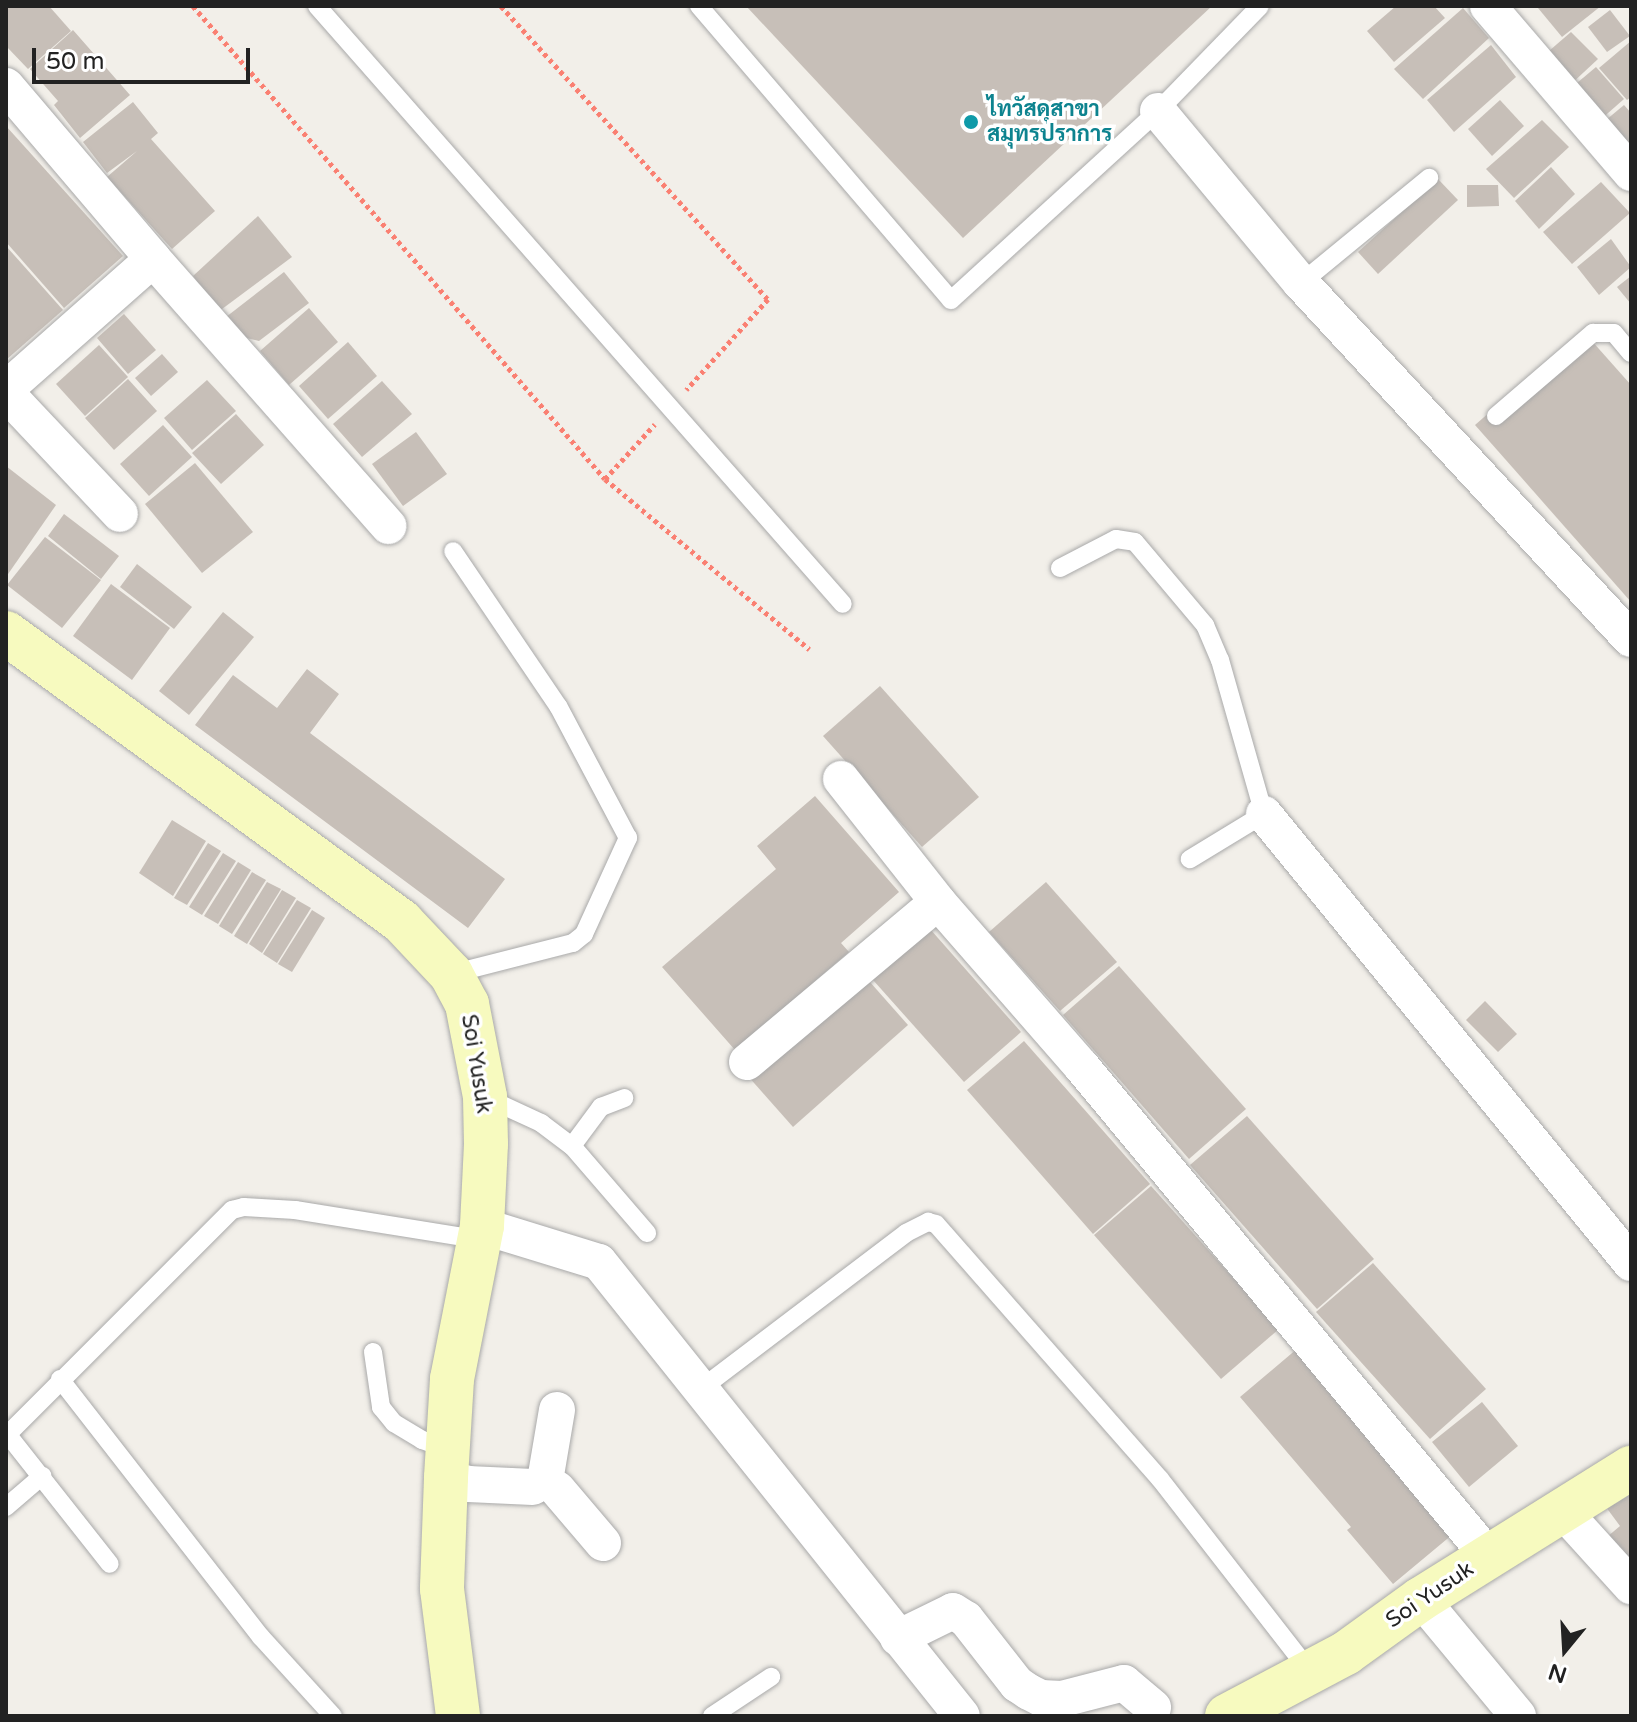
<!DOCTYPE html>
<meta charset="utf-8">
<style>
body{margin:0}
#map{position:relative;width:1637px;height:1722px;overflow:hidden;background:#f2efe9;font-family:"Varela Round",Sarabun,sans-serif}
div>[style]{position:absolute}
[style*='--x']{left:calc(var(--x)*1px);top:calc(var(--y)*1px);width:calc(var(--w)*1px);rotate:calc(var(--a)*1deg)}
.building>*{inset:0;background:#c7bfb8}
.path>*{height:5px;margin-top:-2.5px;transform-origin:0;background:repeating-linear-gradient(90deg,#fa8072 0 4px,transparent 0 8px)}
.roads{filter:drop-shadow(0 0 2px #a9a9a9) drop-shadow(0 0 2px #a9a9a9)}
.lane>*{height:18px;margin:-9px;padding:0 9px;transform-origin:9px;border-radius:9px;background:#fff}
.street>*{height:36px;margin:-18px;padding:0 18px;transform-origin:18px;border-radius:18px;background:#fff}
.secondary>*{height:44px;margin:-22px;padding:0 22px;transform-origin:22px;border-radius:22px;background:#f7fabf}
.dots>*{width:22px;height:22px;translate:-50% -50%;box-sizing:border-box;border:4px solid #fff;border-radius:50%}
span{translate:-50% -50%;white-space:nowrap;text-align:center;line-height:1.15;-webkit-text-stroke:7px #fff;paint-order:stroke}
.culture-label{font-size:22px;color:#0d838f;font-weight:700}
.left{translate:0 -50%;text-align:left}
.street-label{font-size:22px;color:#222}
.frame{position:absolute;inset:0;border:8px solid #222;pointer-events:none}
.north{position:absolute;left:1525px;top:1610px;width:80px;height:80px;-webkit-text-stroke:6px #fff;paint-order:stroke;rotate:198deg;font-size:22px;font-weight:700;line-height:32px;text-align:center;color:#222}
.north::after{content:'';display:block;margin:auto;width:28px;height:36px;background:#222;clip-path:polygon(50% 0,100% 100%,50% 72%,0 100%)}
.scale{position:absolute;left:32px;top:48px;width:218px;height:36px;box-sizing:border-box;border:4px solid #222;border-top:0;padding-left:10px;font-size:24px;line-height:28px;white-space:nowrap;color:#222;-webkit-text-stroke:6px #fff;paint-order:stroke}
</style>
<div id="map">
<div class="building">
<div style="clip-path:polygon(6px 6px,49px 6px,71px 31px,28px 69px,6px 46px)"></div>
<div style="clip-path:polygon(746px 6px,1212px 6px,963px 238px)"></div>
<div style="clip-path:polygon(1396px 6px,1434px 6px,1445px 18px,1394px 62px,1367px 31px)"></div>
<div style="clip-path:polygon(1541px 6px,1601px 6px,1562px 37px,1538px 8px)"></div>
<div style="clip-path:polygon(1463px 8px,1489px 38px,1423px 99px,1394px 69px)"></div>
<div style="clip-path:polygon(1610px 10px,1630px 36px,1607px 52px,1588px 27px)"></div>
<div style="clip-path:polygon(73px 30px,130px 95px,80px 138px,54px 105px,58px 101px,30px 69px)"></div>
<div style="clip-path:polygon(1571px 32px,1598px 59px,1569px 86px,1542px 57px)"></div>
<div style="clip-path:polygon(1631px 41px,1631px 97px,1627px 100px,1599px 68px)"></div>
<div style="clip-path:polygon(1491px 45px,1516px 77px,1454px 132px,1427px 100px)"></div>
<div style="clip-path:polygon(1596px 67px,1624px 99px,1599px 121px,1571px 88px)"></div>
<div style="clip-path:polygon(1500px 100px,1524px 126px,1492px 156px,1468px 129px)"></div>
<div style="clip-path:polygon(133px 102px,158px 133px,151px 139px,215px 211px,172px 249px,107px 177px,137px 151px,107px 173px,83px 142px)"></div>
<div style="clip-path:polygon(1624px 105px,1631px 113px,1631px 163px,1600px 125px)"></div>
<div style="clip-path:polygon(1542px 120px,1569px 147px,1514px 198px,1486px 169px)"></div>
<div style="clip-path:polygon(6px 126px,123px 256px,64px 308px,6px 242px)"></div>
<div style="clip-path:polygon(1551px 167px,1575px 194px,1539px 229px,1515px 201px)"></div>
<div style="clip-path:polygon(1438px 179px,1458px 200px,1378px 274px,1358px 252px)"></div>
<div style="clip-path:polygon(1601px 182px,1630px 213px,1572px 264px,1543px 232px)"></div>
<div style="clip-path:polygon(1467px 185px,1498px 185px,1499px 206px,1467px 207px)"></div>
<div style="clip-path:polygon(258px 216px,292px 257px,218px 312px,193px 276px)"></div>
<div style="clip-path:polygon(1611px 239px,1631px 267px,1599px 295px,1577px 267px)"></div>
<div style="clip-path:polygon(6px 246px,63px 310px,6px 360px)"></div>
<div style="clip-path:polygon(284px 272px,309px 303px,259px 341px,242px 337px,226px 317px)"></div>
<div style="clip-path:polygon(1631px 276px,1631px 304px,1617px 287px)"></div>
<div style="clip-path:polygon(309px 308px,338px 342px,289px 385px,260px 351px)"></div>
<div style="clip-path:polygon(124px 314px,156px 350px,128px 374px,97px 338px)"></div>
<div style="clip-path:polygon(1583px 331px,1631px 385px,1631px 602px,1475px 425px)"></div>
<div style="clip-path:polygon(348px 342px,377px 376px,328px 419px,299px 386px)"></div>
<div style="clip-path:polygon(99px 345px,128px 377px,85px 416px,56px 384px)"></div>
<div style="clip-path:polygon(162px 354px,178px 372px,151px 396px,135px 378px)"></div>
<div style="clip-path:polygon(128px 379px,157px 411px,114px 450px,85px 418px)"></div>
<div style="clip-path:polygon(207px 380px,236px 411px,192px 450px,164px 418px)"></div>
<div style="clip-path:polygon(382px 381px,412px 414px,362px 457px,333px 424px)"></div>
<div style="clip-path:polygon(236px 414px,264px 445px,221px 484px,192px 453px)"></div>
<div style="clip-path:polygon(163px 425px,192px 457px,149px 496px,120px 464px)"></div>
<div style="clip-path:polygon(416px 432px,447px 474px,403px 506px,372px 464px)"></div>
<div style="clip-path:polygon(195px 463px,253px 532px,202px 573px,145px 504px)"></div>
<div style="clip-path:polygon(6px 466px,56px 505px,6px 577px)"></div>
<div style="clip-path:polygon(64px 514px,119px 556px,101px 579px,48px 536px)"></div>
<div style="clip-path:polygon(45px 537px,101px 580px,62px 628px,7px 585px)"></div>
<div style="clip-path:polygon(137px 564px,192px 607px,174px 629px,120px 587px)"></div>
<div style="clip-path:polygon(111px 584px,170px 628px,132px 680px,73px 636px)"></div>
<div style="clip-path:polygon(223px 612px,254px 637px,189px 715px,159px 691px)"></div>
<div style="clip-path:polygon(307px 669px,339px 694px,310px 733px,505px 879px,468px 928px,195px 725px,233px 675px,277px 708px)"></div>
<div style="clip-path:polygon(880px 686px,979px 797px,922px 847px,823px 736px)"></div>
<div style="clip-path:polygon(815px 796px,899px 892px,841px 943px,849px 952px,735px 1050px,662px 967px,776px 869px,757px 846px)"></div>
<div style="clip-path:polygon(172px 820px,206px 841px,173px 896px,139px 873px)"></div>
<div style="clip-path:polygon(208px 843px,221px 851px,187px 905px,174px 898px)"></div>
<div style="clip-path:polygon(223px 853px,236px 861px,202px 915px,189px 907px)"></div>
<div style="clip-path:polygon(238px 862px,251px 870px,218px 924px,204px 916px)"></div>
<div style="clip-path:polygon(252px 872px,266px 880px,232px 934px,219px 926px)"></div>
<div style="clip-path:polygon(267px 882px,281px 889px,247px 944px,234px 936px)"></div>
<div style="clip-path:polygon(1046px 882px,1117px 962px,1060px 1011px,989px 932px)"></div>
<div style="clip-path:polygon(282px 890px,296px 898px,262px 953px,249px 944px)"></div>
<div style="clip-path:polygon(297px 900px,311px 908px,277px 963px,263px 954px)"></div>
<div style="clip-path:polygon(312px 910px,325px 918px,292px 972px,278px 964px)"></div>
<div style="clip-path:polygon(923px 921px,1021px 1032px,964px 1082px,865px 971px)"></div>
<div style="clip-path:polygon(1119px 966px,1246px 1109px,1189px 1159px,1063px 1015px)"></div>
<div style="clip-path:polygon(862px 973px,908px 1025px,793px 1127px,747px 1075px)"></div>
<div style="clip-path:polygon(1485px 1001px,1517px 1034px,1498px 1052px,1466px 1020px)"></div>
<div style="clip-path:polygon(1024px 1041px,1150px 1184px,1093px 1234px,967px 1090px)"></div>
<div style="clip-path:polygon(1247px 1116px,1374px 1259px,1317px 1309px,1190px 1165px)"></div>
<div style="clip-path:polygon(1151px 1186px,1279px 1329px,1221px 1379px,1094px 1235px)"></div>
<div style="clip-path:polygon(1373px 1263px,1486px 1389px,1430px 1439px,1316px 1312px)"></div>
<div style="clip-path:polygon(1298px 1348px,1453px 1534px,1393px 1584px,1347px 1530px,1351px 1527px,1240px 1397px)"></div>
<div style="clip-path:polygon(1482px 1402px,1518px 1446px,1469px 1487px,1432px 1442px)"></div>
<div style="clip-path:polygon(1631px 1476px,1631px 1559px,1607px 1537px,1620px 1526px,1600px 1499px)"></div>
</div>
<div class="path">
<div style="--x:193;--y:6;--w:627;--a:48.94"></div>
<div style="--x:605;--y:479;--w:266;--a:39.8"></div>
<div style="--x:501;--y:6;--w:396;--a:47.7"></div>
<div style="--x:768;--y:299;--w:122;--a:132"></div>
<div style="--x:605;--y:479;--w:74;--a:-47.7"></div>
</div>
<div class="roads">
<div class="lane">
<div style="--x:317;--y:6;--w:796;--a:48.67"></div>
<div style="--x:699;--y:6;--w:387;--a:49.4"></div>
<div style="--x:951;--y:300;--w:280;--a:-42.4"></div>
<div style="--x:1158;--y:111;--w:146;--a:-45.8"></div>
<div style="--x:1301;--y:283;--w:166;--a:-39.4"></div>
<div style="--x:1496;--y:416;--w:128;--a:-40.6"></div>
<div style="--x:1593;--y:333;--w:21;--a:0"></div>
<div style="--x:1614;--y:333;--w:26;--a:50"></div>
<div style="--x:1060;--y:568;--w:63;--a:-27.4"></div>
<div style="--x:1116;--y:539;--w:19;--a:9"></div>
<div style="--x:1135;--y:542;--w:109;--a:49.9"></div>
<div style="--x:1205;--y:625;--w:38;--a:67"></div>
<div style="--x:1220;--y:660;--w:160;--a:74.1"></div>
<div style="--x:1264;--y:814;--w:87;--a:148.7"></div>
<div style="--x:451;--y:974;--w:126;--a:-14.3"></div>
<div style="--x:573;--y:943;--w:14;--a:-39"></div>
<div style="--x:584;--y:934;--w:106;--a:-65.4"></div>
<div style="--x:628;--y:838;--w:149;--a:-117.9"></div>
<div style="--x:558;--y:706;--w:187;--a:-124.1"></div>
<div style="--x:487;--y:1098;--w:60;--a:24.8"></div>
<div style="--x:541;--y:1123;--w:39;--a:37"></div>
<div style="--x:572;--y:1146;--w:115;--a:49.2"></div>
<div style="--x:572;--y:1146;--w:49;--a:-53.4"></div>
<div style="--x:601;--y:1107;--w:25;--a:-21"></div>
<div style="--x:373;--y:1352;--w:56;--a:81.7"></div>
<div style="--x:381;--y:1407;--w:21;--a:51"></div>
<div style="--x:394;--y:1423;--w:33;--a:31"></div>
<div style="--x:422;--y:1440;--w:28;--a:19"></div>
<div style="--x:60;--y:1379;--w:327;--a:52.1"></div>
<div style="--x:261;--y:1637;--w:107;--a:47.7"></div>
<div style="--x:702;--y:1388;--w:256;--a:-37.2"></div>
<div style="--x:906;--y:1233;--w:25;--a:-27"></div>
<div style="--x:928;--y:1222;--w:8;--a:14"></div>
<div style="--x:936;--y:1224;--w:339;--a:48.7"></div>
<div style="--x:1160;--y:1479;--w:246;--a:52.1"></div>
<div style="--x:8;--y:1435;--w:164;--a:51.7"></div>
<div style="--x:6;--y:1436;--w:320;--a:-45"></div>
<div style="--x:232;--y:1210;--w:12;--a:-14"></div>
<div style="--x:244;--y:1207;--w:51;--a:3.4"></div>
<div style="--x:295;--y:1210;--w:184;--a:9.1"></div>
<div style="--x:6;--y:1507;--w:48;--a:-40.7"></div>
<div style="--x:712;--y:1716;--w:71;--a:-33.5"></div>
</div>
<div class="street">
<div style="--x:1488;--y:6;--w:220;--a:49.4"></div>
<div style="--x:6;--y:86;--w:227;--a:49.6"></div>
<div style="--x:153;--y:259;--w:196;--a:138.5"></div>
<div style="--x:1158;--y:111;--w:224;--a:50.3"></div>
<div style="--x:1301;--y:283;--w:485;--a:47.2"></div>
<div style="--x:153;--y:259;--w:356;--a:48.6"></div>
<div style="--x:6;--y:393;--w:166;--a:46.7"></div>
<div style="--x:841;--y:779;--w:157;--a:51.7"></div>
<div style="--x:938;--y:902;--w:219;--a:48.9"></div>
<div style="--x:1082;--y:1067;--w:637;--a:50.29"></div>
<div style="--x:1264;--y:814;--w:580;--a:50.74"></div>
<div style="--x:747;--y:1062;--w:249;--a:-40"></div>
<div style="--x:482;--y:1226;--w:122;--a:17.1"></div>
<div style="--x:599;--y:1262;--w:581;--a:51.36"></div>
<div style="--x:546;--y:1475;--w:66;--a:-80.4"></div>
<div style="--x:446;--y:1478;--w:23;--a:15"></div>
<div style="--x:468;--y:1484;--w:65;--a:2.6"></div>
<div style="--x:557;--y:1489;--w:71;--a:49.6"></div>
<div style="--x:1562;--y:1510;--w:103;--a:47.8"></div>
<div style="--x:1421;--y:1599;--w:152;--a:50.3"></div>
<div style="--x:898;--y:1638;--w:61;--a:-26.1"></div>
<div style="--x:953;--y:1611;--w:15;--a:32"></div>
<div style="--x:966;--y:1619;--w:83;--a:51.9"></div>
<div style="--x:1017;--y:1684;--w:14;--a:34"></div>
<div style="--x:1029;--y:1692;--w:13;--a:27"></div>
<div style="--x:1041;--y:1698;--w:21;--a:3"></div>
<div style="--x:1062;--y:1699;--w:64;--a:-14.5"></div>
<div style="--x:1124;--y:1683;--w:38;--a:40"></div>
</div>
<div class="secondary">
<div style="--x:6;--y:633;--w:490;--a:36.1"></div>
<div style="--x:402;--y:922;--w:71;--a:46.7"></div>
<div style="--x:451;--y:974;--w:34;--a:62"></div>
<div style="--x:467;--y:1004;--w:95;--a:79"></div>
<div style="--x:485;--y:1097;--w:47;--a:88.8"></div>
<div style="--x:486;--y:1144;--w:82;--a:92.8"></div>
<div style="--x:482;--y:1226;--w:156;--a:101.1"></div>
<div style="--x:452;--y:1379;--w:99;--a:93.5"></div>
<div style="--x:446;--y:1478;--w:111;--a:92.1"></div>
<div style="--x:442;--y:1589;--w:128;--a:82.8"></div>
<div style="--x:1227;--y:1716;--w:135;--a:-27.9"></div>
<div style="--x:1346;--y:1653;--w:92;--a:-35.8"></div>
<div style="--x:1421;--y:1599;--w:248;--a:-32"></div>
</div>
</div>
<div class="dots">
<div style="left:971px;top:122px;background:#0f9aa8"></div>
</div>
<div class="culture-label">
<span class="left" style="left:987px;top:122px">ไทวัสดุสาขา<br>สมุทรปราการ</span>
</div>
<div class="street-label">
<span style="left:476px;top:1064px;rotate:81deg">Soi Yusuk</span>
<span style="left:1430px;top:1595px;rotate:-34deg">Soi Yusuk</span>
</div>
<div class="frame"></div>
<div class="north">N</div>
<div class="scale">50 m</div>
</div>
